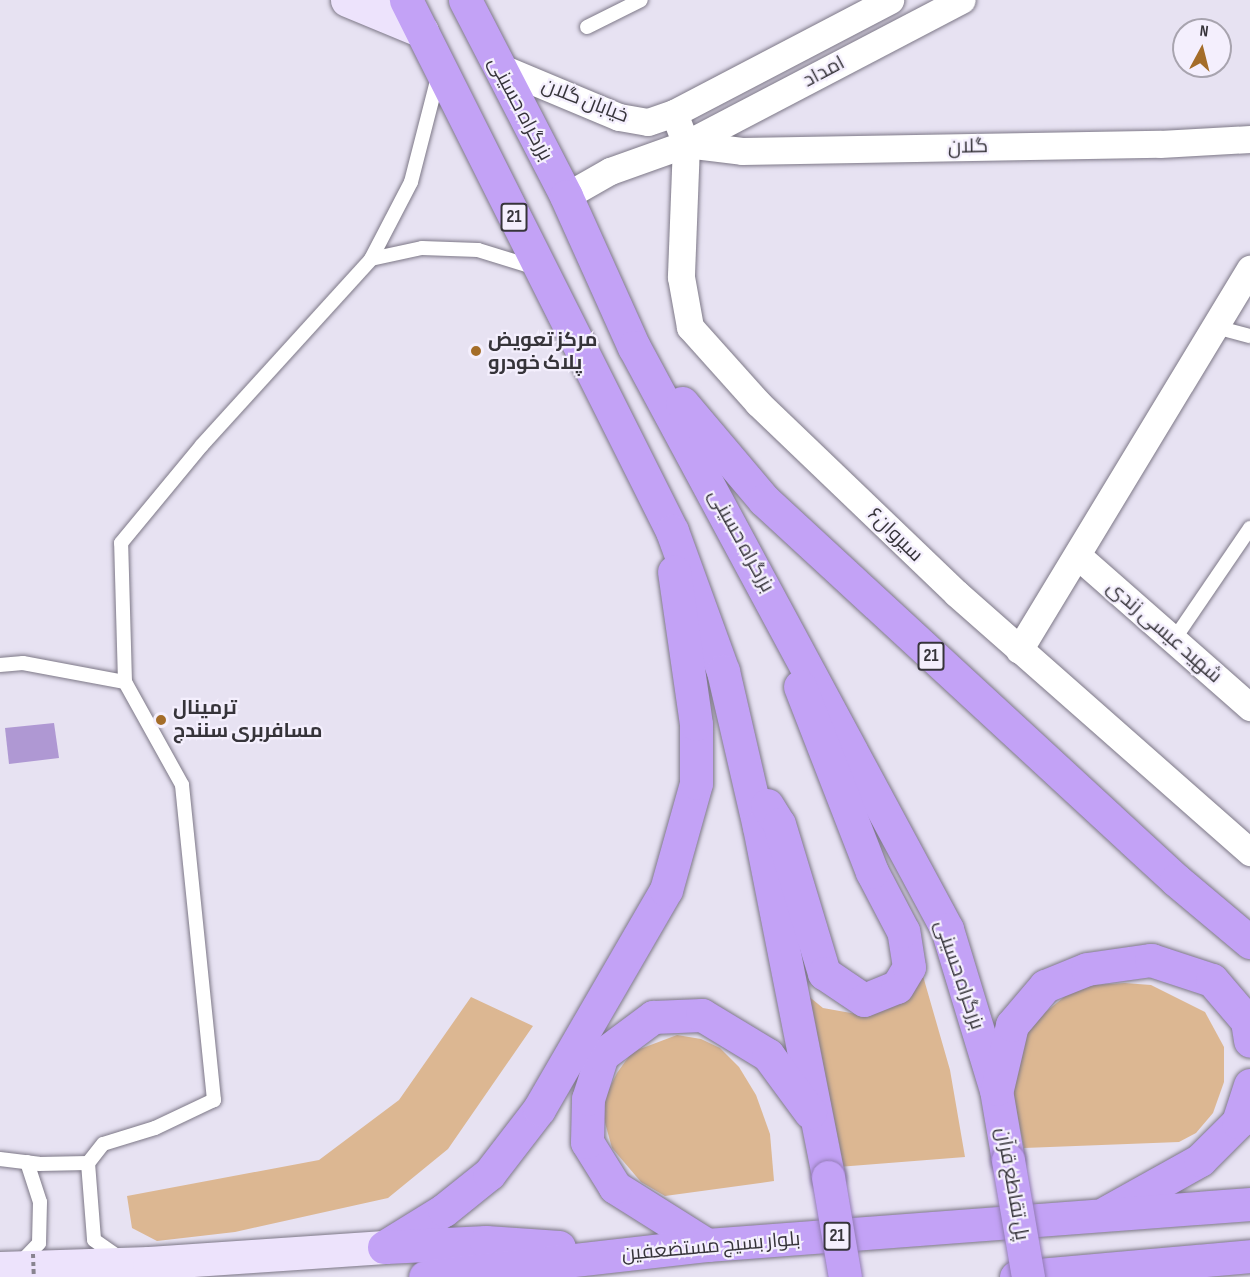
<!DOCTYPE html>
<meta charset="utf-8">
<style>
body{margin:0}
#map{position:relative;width:1250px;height:1277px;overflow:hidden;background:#e7e2f2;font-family:"Sofia Sans Condensed",Cairo,sans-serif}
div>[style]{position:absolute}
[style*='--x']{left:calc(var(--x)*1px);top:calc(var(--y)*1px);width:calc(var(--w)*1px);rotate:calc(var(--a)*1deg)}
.green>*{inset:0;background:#dcb792}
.building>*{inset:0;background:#af98d3}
.roads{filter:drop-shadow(0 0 2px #7d7887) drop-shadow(0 0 2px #7d7887)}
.lane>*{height:14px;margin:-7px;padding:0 7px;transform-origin:7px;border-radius:7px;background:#fff}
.street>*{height:27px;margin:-13.5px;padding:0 13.5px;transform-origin:13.5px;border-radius:13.5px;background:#fff}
.secondary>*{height:33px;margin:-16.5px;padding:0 16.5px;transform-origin:16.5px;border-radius:16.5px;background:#ede3fc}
.highway>*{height:33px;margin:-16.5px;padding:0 16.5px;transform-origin:16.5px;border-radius:16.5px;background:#c3a2f6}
.path-bridge>*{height:4px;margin-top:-2px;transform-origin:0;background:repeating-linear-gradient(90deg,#88848f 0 4.5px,transparent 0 7.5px)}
.bridges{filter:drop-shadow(0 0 2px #927cb4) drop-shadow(0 0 2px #927cb4)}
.highway-bridge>*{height:33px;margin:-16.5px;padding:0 16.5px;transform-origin:16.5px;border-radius:16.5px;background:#c3a2f6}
.dots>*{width:16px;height:16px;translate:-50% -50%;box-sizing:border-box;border:3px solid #f4effd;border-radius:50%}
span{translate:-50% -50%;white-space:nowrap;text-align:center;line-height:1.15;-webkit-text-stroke:4.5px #f4effd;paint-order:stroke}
.shield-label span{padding:2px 4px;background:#f4effd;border:2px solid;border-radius:4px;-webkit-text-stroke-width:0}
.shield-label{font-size:18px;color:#36343a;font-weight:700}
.street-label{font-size:20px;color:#36343a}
.poi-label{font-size:20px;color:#36343a;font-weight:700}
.left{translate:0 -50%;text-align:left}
.north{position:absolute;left:1172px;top:18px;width:60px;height:60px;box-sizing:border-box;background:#f4effd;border:2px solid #a8a4af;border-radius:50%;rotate:7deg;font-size:16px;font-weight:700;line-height:24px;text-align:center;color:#36343a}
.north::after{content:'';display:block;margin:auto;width:21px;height:27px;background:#a46d29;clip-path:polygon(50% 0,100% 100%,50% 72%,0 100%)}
</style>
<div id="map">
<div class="green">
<div style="clip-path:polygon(919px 962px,950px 1070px,965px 1157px,838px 1167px,807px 995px,823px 1008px,862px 1015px)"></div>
<div style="clip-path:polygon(1125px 983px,1151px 985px,1205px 1012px,1224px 1047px,1224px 1082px,1213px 1113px,1196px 1133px,1179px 1142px,1024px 1148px,1011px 1083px,1026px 1028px,1069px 993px,1093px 985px)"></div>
<div style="clip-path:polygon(471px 997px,533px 1026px,448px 1149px,388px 1198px,235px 1232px,157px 1241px,132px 1228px,127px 1196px,319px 1160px,399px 1100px)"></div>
<div style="clip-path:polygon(677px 1035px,701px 1039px,720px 1048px,739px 1067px,756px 1095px,770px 1134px,774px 1181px,665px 1196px,641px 1182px,612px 1148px,604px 1119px,604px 1099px,617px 1073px,632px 1052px)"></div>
</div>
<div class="building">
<div style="clip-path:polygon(54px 723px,59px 758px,9px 764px,5px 728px)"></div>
</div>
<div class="roads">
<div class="lane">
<div style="--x:587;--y:27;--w:60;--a:-26.6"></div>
<div style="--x:371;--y:259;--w:52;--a:-12.2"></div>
<div style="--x:422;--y:248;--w:56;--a:2"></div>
<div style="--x:478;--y:250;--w:61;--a:17.2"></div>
<div style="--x:1216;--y:327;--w:35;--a:15"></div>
<div style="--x:1173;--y:641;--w:137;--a:-55.7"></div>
<div style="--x:0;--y:665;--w:23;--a:-5"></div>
<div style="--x:23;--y:663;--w:104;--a:10.6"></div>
<div style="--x:125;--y:682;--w:118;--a:61"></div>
<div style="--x:182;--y:785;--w:317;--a:84.2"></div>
<div style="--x:214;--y:1100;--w:65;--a:154.6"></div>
<div style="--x:155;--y:1128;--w:54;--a:162.9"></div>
<div style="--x:103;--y:1144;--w:24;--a:128"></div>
<div style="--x:88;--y:1163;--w:77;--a:85.5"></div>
<div style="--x:94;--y:1240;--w:28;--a:35"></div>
<div style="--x:125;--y:682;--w:139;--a:-91.6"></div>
<div style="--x:121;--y:543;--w:127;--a:-50.4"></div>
<div style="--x:202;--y:445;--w:251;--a:-47.7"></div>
<div style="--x:371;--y:259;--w:87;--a:-62.5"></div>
<div style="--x:411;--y:182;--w:108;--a:-75.6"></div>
<div style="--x:0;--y:1159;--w:39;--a:7"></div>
<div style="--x:39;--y:1164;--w:49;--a:-1.2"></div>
<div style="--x:19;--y:1264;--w:29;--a:-46"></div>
<div style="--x:39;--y:1243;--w:41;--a:-88.6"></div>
<div style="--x:40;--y:1202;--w:42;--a:-108"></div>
</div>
<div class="street">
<div style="--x:497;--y:66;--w:132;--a:22.7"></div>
<div style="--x:619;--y:117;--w:29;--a:10"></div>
<div style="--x:648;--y:122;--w:28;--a:-19"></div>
<div style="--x:674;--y:113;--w:244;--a:-27.6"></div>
<div style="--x:674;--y:113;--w:33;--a:69"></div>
<div style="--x:686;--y:144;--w:133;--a:92.2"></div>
<div style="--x:681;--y:277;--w:51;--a:79.8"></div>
<div style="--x:690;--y:327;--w:102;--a:48.2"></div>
<div style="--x:758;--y:403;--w:274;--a:43.8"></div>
<div style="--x:956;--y:593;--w:392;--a:41.4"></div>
<div style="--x:686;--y:144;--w:56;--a:7.1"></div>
<div style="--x:742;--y:151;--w:418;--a:-1"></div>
<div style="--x:1160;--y:144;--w:90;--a:-3.2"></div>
<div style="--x:566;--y:196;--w:51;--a:-29.6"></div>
<div style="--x:610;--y:171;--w:81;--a:-19.6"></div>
<div style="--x:686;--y:144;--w:311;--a:-27.6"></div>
<div style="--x:1078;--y:556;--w:229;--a:41.3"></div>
<div style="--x:1019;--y:650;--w:446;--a:-58.8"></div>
</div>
<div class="secondary">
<div style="--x:347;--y:0;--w:81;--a:22.5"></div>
<div style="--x:0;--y:1268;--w:149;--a:-1.9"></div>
<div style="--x:149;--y:1263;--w:236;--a:-3.9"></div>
</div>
<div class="highway">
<div style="--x:406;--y:0;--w:594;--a:63.39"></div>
<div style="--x:672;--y:531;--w:149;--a:70"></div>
<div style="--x:723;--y:671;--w:160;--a:77"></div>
<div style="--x:759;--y:827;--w:357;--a:78.8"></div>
<div style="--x:465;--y:0;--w:220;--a:62.7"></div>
<div style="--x:566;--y:196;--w:166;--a:65.8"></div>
<div style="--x:634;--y:347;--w:661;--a:61.73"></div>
<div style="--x:947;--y:929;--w:168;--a:73.1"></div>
<div style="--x:996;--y:1090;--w:71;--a:80.3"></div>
<div style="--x:682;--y:403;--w:127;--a:49.8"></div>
<div style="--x:764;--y:500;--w:560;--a:42.69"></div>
<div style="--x:1176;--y:880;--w:97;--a:40"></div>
<div style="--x:767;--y:805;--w:22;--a:58"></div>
<div style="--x:779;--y:824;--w:156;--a:73.2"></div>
<div style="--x:824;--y:973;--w:48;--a:34"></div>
<div style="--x:864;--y:1000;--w:35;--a:-22"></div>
<div style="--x:897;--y:987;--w:23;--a:-59"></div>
<div style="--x:909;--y:967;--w:36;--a:-99"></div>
<div style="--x:903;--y:931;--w:67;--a:-117.7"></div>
<div style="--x:872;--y:872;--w:199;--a:-111.2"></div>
<div style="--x:997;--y:1089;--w:66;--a:-76.8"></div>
<div style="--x:1012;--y:1025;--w:51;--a:-49.8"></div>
<div style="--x:1045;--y:986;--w:45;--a:-22"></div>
<div style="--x:1087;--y:969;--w:65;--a:-8"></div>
<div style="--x:1151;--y:960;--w:64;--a:18.2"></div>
<div style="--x:1212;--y:980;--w:54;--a:49.5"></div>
<div style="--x:1247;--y:1021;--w:20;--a:81"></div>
<div style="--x:1107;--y:1212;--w:107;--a:-29.2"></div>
<div style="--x:1200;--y:1160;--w:54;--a:-45"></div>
<div style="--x:1238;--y:1122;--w:39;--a:-72"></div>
<div style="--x:707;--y:1245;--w:109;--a:-147.8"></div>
<div style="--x:615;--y:1187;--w:53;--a:-121.9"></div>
<div style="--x:587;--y:1142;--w:43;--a:-88.7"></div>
<div style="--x:588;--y:1099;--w:46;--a:-72.3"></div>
<div style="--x:602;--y:1055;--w:64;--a:-36.7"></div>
<div style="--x:653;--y:1017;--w:49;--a:-2.3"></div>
<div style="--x:702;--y:1015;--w:77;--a:31.2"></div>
<div style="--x:768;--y:1055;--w:71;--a:53.6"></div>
<div style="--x:384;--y:1247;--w:70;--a:-31.7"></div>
<div style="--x:444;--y:1210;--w:58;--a:-38.7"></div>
<div style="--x:489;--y:1174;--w:82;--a:-52.4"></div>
<div style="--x:539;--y:1109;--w:253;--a:-59.9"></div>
<div style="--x:666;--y:890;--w:111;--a:-74.3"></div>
<div style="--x:696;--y:783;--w:59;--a:-90"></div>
<div style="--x:696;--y:724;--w:154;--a:-98.2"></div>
<div style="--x:386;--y:1247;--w:100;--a:-2.9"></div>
<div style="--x:486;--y:1242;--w:73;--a:3.9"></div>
<div style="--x:425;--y:1277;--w:284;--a:-6.5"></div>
<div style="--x:707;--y:1245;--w:545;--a:-4.32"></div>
<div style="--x:1016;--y:1277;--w:235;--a:-5.1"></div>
</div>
</div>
<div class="path-bridge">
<div style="--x:33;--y:1254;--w:23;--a:88"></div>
</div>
<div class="bridges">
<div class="highway-bridge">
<div style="--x:1008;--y:1160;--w:119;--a:80.3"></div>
<div style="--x:828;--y:1177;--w:101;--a:80.4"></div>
</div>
</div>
<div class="dots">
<div style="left:476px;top:351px;background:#a46d29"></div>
<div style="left:161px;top:720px;background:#a46d29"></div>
</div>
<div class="shield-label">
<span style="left:514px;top:217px">21</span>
<span style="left:931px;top:656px">21</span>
<span style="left:837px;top:1236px">21</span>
</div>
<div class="street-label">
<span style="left:824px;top:72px;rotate:-28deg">امداد</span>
<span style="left:585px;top:101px;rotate:21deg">خیابان گلان</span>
<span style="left:520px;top:109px;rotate:62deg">بزرگراه حسینی</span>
<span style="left:968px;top:147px;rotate:-1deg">گلان</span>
<span style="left:895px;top:535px;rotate:44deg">سیروان۶</span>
<span style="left:741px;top:541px;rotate:61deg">بزرگراه حسینی</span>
<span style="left:1164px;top:632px;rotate:41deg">شهید عیسی زندی</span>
<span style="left:959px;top:975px;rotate:71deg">بزرگراه حسینی</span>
<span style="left:1012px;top:1184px;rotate:80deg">پل تقاطع قرآن</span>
<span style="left:711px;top:1247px;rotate:-5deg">بلوار بسیج مستضعفین</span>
</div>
<div class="poi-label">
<span class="left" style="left:488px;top:352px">مرکز تعویض<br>پلاک خودرو</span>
<span class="left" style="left:173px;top:720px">ترمینال<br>مسافربری سنندج</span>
</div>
<div class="north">N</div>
</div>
